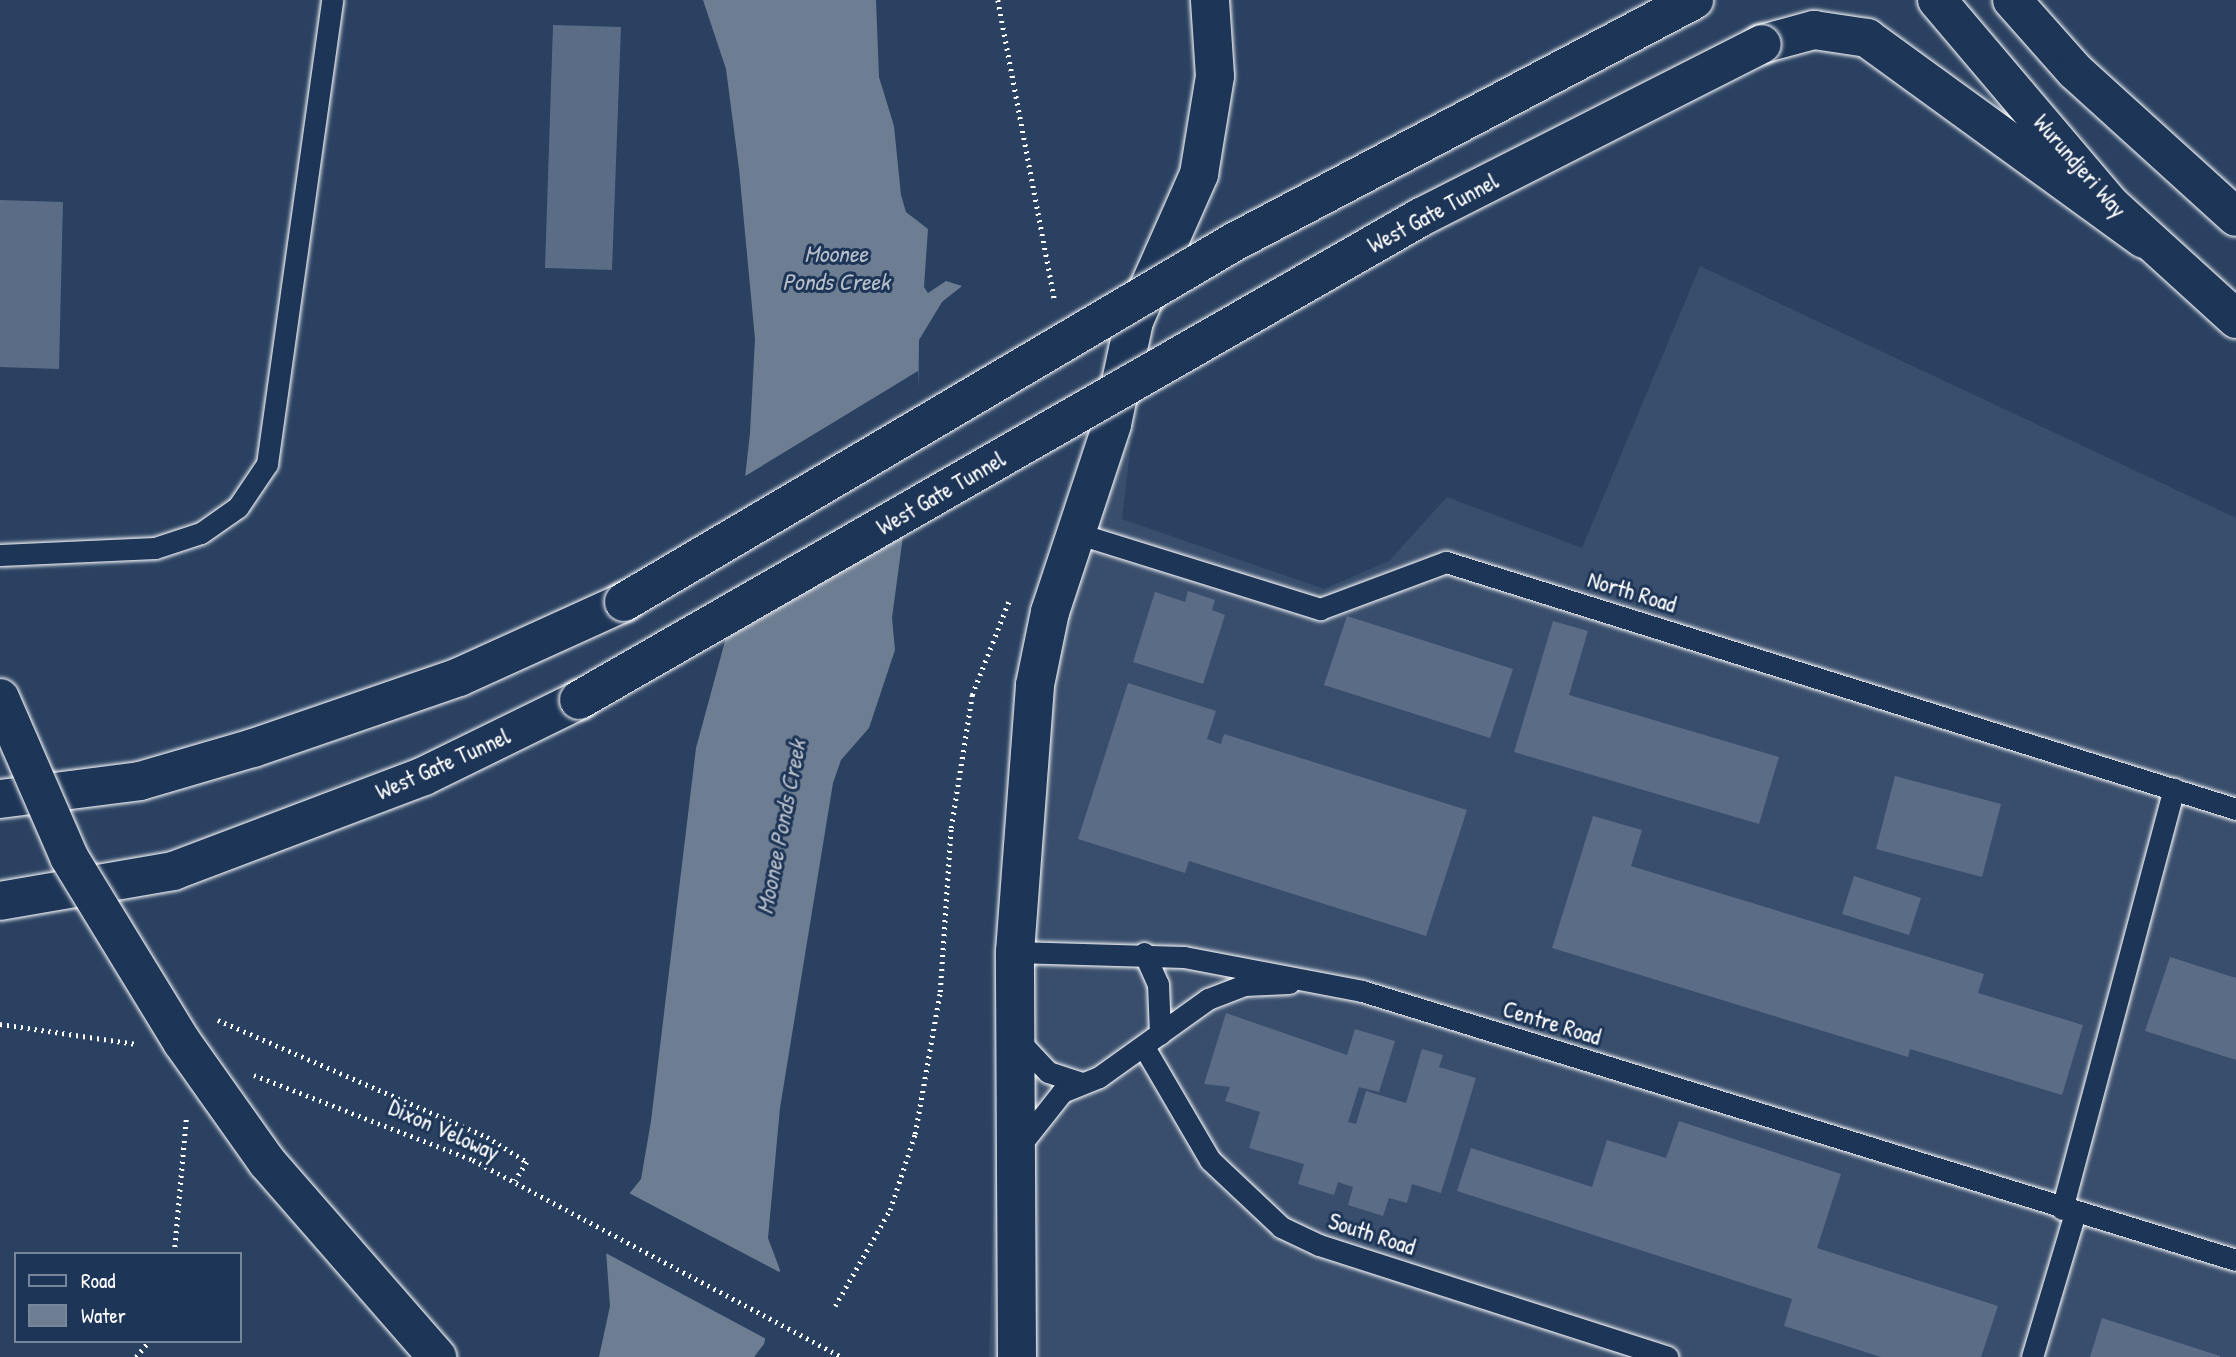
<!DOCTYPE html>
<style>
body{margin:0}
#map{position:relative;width:2236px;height:1357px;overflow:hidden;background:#2a4161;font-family:"Patrick Hand",sans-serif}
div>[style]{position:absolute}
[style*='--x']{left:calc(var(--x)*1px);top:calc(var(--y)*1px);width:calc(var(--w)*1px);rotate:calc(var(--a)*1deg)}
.built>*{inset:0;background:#394e6c}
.water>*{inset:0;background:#6d7d92}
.pier>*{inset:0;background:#2a4161}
.building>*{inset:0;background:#5b6c86}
.path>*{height:4.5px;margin-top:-2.25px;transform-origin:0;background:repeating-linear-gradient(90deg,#fff 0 2px,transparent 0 7px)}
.roads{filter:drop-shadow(0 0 2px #fff) drop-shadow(0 0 2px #fff)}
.service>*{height:21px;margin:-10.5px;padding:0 10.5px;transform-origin:10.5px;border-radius:10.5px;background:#1d3557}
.minor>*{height:38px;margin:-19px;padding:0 19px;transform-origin:19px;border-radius:19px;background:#1d3557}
.trunk>*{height:38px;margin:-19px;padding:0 19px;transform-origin:19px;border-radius:19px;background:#1d3557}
.path-bridge>*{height:4.5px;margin-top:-2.25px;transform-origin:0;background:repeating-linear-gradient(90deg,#fff 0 2px,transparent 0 7px)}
.bridges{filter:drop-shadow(0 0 2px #fff) drop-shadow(0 0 2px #fff)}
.trunk-bridge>*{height:38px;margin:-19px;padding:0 19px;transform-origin:19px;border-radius:19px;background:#1d3557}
.motorway-bridge>*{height:38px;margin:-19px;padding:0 19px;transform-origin:19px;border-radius:19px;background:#1d3557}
span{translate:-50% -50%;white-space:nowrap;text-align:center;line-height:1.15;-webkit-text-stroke:6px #1d3557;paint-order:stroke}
.street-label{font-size:23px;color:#fff}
.water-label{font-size:24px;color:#b6bec8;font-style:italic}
.legend{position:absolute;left:14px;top:1252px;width:228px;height:91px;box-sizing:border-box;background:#1d3557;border:2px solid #77869a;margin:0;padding:9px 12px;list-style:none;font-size:21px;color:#fff}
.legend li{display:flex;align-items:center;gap:14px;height:35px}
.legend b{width:35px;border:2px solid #77869a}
</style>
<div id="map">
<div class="built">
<div style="clip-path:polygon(1700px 266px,2236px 518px,2236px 1357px,989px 1357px,1001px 964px,1026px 721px,1106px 436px,1131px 442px,1122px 519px,1324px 589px,1389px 561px,1447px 497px,1582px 548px)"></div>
</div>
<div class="water">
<div style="clip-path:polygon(703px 0,876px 0,879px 77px,894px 126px,901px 195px,906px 212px,928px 229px,924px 287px,928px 293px,946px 281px,962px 286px,942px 302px,919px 340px,918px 424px,892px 618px,895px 650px,869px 728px,841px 760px,833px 783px,780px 1108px,768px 1238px,780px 1270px,764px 1344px,754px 1357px,599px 1357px,610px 1306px,606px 1251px,625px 1199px,641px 1179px,651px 1121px,696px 748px,728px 630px,750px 433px,755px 339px,739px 169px,726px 69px)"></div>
</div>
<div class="pier">
<div style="clip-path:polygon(918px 371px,921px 425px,909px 533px,722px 641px,742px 478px)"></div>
<div style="clip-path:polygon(627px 1192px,783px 1274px,768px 1340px,602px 1251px,612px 1212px)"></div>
</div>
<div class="building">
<div style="clip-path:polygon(553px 25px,621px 27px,612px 270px,545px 268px)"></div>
<div style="clip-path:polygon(0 200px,63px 202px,59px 369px,0 367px)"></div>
<div style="clip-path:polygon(1188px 591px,1215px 600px,1212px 610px,1225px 615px,1203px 684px,1133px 662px,1155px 592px,1185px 602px)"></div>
<div style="clip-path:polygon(1347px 616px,1513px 669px,1490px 738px,1324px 685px)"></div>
<div style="clip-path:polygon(1553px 621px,1588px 631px,1569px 695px,1779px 757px,1759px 824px,1514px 752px)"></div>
<div style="clip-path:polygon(1128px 683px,1216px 711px,1207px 739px,1221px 744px,1224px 734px,1467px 810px,1426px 936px,1189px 861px,1185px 873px,1078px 839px)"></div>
<div style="clip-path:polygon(1895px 776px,2001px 804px,1982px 877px,1876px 849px)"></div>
<div style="clip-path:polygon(1593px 816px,1642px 830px,1631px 866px,1984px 974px,1978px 993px,2083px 1025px,2062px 1095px,1910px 1049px,1908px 1057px,1552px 948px)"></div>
<div style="clip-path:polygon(1854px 876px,1921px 898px,1909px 935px,1842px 914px)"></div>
<div style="clip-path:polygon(2170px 957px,2236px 978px,2236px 1060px,2145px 1031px)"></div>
<div style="clip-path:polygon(1226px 1013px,1347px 1055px,1355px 1029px,1395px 1041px,1379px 1092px,1359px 1087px,1348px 1122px,1356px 1124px,1366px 1091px,1406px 1103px,1422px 1049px,1443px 1055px,1439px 1067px,1476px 1078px,1441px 1193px,1412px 1184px,1407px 1203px,1389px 1198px,1383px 1216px,1348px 1205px,1353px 1187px,1338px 1182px,1334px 1195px,1298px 1184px,1304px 1164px,1249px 1148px,1260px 1112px,1225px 1101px,1230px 1087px,1204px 1084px)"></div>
<div style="clip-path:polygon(1679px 1121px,1841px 1174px,1817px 1248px,1998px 1306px,1981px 1357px,1881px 1357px,1784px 1326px,1792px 1299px,1457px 1191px,1471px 1148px,1592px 1187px,1607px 1140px,1666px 1158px)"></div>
<div style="clip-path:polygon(2102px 1318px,2220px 1356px,2220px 1357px,2090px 1357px)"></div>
</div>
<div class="path">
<div style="--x:998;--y:0;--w:307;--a:79.3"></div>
<div style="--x:218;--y:1020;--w:293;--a:23.5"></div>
<div style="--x:487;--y:1137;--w:47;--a:32"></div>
<div style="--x:527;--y:1162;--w:22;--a:122"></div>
<div style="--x:174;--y:1254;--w:136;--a:-84.9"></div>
<div style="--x:835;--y:1306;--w:111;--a:-60.2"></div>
<div style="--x:890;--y:1210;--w:80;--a:-71.8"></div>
<div style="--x:915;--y:1134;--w:144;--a:-80"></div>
<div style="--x:940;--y:992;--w:164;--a:-86.2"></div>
<div style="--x:951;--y:828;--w:135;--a:-81"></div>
<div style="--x:972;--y:695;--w:104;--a:-68.6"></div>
<div style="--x:136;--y:1357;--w:21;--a:-51"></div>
</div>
<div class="roads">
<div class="service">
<div style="--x:1076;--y:533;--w:256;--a:17.3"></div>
<div style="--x:1320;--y:609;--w:134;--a:-20.5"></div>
<div style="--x:1446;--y:562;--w:828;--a:17.36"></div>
<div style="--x:0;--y:555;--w:155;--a:-2.6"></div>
<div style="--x:155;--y:548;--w:48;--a:-18.1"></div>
<div style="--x:201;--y:533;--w:45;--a:-35.1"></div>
<div style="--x:238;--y:507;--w:52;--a:-56"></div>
<div style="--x:267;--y:464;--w:469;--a:-82"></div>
<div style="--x:1015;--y:952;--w:169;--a:1.7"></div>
<div style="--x:1184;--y:957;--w:181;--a:10.8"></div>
<div style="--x:1362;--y:991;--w:914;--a:17.11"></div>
<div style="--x:1144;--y:953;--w:34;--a:66"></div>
<div style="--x:1158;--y:984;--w:50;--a:87.7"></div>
<div style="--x:1017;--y:1039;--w:45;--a:46.8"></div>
<div style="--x:1048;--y:1072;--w:33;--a:18"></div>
<div style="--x:1144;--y:1047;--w:131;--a:59.7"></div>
<div style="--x:1210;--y:1160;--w:98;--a:43.3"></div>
<div style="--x:1281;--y:1227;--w:42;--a:25.3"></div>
<div style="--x:1319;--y:1245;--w:366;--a:17.8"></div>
<div style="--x:1021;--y:1144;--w:66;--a:-51.7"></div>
<div style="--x:1062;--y:1092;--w:40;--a:-22"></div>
<div style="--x:1099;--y:1077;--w:134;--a:-35.6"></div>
<div style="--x:1208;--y:999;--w:39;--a:-21"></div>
<div style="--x:1244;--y:985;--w:45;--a:-2.5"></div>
<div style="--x:2062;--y:1209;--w:435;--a:-75.1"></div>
<div style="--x:2032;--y:1357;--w:150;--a:-73.4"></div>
</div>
<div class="minor">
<div style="--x:1017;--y:1357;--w:405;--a:-90.3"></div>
<div style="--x:1015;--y:952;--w:268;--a:-85.7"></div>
<div style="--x:1035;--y:685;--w:75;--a:-78.4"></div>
<div style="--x:1050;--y:612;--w:198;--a:-71.7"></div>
<div style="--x:1112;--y:424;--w:105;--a:-77.9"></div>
<div style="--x:1134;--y:321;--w:161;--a:-66.1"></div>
<div style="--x:1199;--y:174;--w:99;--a:-80.7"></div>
<div style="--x:1215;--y:76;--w:76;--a:-93.8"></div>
</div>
<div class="trunk">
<div style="--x:1937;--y:0;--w:270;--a:49.7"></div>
<div style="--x:2112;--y:206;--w:168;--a:42.3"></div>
<div style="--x:2012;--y:0;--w:95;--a:48.4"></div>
<div style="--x:2075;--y:71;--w:217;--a:42.2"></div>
<div style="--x:1762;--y:44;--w:54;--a:-15.1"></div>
<div style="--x:1814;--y:30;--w:54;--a:8.6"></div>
<div style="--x:1867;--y:38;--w:342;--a:36"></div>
<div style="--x:0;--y:799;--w:141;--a:-7.3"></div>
<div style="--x:140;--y:781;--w:118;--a:-16.3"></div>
<div style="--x:253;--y:748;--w:218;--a:-19"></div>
<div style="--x:459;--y:677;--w:181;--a:-24.4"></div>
<div style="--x:0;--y:901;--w:176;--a:-9.8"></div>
<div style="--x:173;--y:871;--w:268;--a:-20.7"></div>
<div style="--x:424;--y:776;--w:173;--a:-26.1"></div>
</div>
</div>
<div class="path-bridge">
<div style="--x:0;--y:1024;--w:138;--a:8.3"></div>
<div style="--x:254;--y:1075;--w:235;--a:21.2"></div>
<div style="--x:473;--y:1160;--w:418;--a:28.1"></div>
</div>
<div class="bridges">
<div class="trunk-bridge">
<div style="--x:624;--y:602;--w:708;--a:-30.55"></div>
<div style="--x:1234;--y:242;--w:520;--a:-27.75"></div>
<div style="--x:579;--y:700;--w:971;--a:-29.84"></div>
<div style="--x:1421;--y:217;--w:382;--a:-26.9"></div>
</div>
<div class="motorway-bridge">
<div style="--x:0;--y:698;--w:173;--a:66.5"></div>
<div style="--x:69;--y:857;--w:217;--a:58.6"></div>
<div style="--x:182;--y:1042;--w:147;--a:54.7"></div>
<div style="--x:267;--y:1162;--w:259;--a:48.9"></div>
</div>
</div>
<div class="street-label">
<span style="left:2080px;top:166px;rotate:49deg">Wurundjeri Way</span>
<span style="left:1433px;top:213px;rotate:-28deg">West Gate Tunnel</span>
<span style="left:941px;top:493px;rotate:-30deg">West Gate Tunnel</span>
<span style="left:1632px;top:592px;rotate:17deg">North Road</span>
<span style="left:443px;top:764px;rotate:-24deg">West Gate Tunnel</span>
<span style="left:1552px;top:1023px;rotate:17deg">Centre Road</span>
<span style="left:444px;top:1130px;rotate:24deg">Dixon Veloway</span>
<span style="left:1372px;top:1234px;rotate:18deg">South Road</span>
</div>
<div class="water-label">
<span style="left:836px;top:268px">Moonee<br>Ponds Creek</span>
<span style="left:781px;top:827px;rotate:-79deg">Moonee Ponds Creek</span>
</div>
<ul class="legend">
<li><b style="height:9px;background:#1d3557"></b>Road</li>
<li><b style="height:19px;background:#6d7d92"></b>Water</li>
</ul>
</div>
